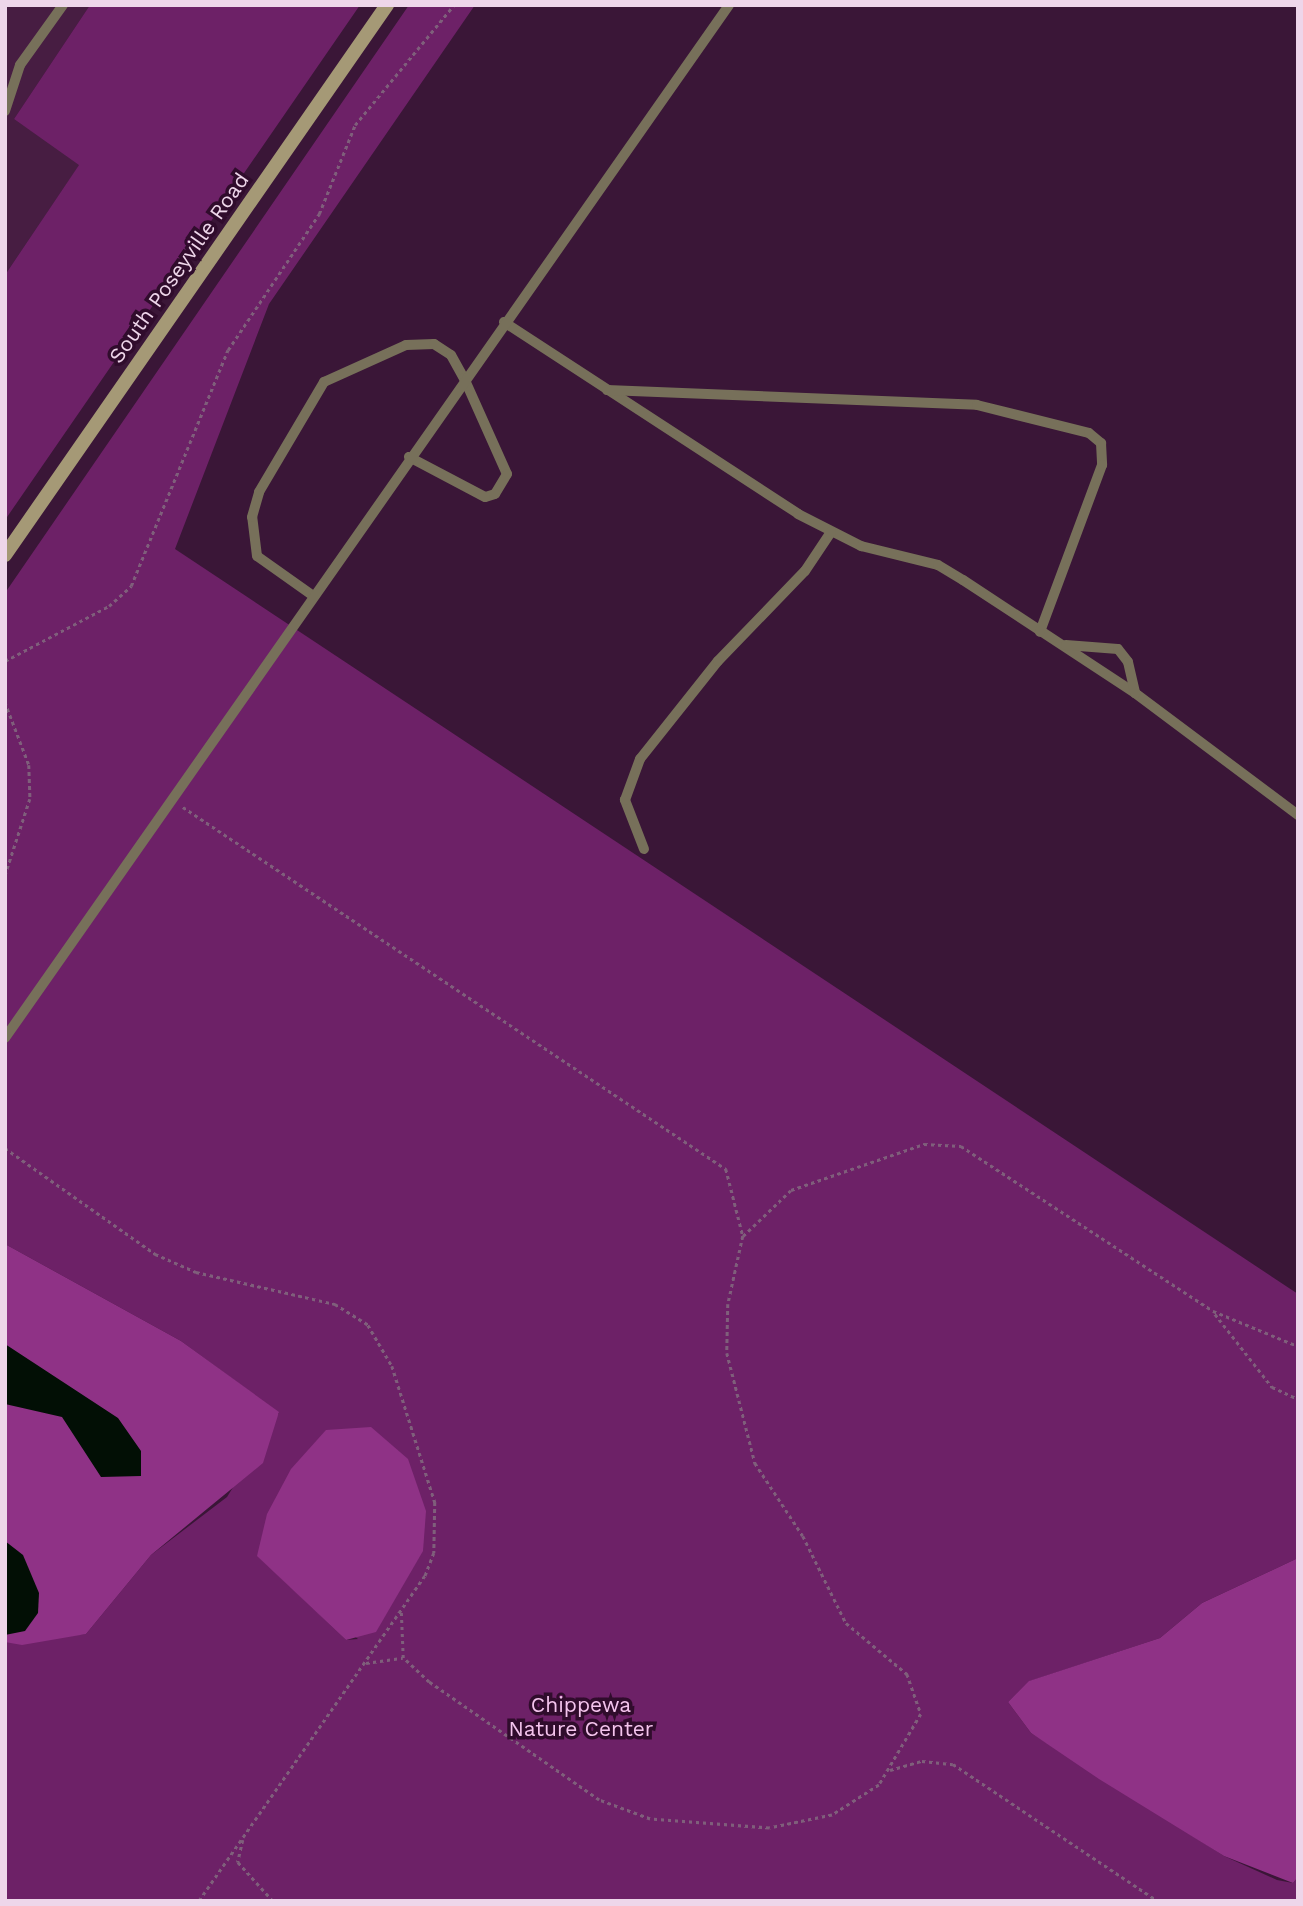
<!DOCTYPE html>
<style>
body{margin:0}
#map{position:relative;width:1303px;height:1906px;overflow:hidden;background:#3a1637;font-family:"Work Sans",sans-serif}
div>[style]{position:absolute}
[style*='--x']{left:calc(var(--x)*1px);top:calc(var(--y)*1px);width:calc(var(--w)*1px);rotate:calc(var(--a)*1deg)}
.built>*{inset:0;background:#471d42}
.green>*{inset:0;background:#6d2167}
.forest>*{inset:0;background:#8f3286}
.water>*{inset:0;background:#020f05}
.path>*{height:2.5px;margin-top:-1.25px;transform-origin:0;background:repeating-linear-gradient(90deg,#7f5f7b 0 3.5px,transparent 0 7px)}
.lane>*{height:10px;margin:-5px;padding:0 5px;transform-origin:5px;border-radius:5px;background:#77705a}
.secondary>*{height:14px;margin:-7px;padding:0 7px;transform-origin:7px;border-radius:7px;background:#a59976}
span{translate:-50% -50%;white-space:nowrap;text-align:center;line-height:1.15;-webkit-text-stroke:7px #300c2c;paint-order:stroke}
.street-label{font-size:21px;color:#eed6ea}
.park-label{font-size:21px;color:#f4c4ed}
.frame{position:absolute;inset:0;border:7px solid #eed6ea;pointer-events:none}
</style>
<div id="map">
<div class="built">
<div style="clip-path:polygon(5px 5px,90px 5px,14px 119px,80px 164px,5px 275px)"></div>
</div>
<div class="green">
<div style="clip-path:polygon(90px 5px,360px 5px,5px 520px,5px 275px,79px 165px,14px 119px)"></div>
<div style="clip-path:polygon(evenodd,409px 5px,475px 5px,269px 304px,175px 549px,1298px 1294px,1298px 1558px,1202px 1603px,1160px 1638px,1030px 1681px,1008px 1702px,1031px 1733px,1224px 1856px,1277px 1880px,1293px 1883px,1298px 1877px,1298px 1901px,5px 1901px,5px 1642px,86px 1634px,151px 1555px,227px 1497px,279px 1413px,181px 1341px,5px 1244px,5px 593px,409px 5px,257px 1555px,358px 1639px,346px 1640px,257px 1555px)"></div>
</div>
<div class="forest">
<div style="clip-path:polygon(5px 1244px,181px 1341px,279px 1412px,263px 1463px,151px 1555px,86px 1634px,22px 1645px,5px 1642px)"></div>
<div style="clip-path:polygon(371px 1427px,408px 1459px,426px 1511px,423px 1551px,376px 1632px,346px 1640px,257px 1556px,267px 1514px,291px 1469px,326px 1430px)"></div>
<div style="clip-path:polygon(1298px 1558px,1298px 1877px,1293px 1883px,1224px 1856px,1099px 1779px,1031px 1733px,1008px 1702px,1029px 1681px,1160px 1638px,1202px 1603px)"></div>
</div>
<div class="water">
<div style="clip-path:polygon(5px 1344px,118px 1418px,141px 1451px,141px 1476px,101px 1477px,62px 1417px,5px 1404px)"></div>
<div style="clip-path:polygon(5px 1541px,23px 1555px,39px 1593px,38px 1613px,25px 1631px,5px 1635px)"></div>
</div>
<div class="path">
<div style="--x:5;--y:661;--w:118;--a:-27.9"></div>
<div style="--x:109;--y:606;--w:30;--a:-42"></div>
<div style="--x:131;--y:586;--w:255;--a:-67.7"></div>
<div style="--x:228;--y:350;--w:164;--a:-56.2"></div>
<div style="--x:319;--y:214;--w:96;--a:-68"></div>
<div style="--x:355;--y:125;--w:156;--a:-50.5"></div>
<div style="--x:5;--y:702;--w:67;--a:69.1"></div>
<div style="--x:29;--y:765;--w:34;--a:88"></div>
<div style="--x:30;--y:799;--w:81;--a:108"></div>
<div style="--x:183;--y:807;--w:653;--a:33.69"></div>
<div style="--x:726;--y:1169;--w:69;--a:75.8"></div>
<div style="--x:743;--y:1236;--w:70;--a:102.4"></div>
<div style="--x:728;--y:1304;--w:49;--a:91.2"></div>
<div style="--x:727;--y:1353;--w:114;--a:75.7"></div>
<div style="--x:755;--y:1463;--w:87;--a:56.7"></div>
<div style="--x:803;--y:1536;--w:97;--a:63.7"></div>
<div style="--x:846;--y:1623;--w:80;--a:39.9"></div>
<div style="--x:907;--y:1674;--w:42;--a:70.7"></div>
<div style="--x:921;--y:1714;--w:82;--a:120.6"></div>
<div style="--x:879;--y:1785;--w:56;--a:147.4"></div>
<div style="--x:832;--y:1815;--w:64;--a:168.3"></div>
<div style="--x:769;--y:1828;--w:119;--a:-175.7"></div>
<div style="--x:650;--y:1819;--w:54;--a:-159.6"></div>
<div style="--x:599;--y:1800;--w:207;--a:-145.2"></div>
<div style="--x:429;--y:1682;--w:35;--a:-137"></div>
<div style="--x:403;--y:1658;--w:48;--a:-92.4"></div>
<div style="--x:5;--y:1148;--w:184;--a:35.2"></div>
<div style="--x:155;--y:1254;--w:45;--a:23.7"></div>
<div style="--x:196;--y:1272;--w:143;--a:13"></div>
<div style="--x:335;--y:1304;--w:39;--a:32"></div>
<div style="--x:368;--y:1325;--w:48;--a:59.7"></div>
<div style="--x:392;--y:1366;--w:143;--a:72.5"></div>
<div style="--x:435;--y:1502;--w:51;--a:91.1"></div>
<div style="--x:434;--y:1553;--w:25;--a:111"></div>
<div style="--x:425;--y:1576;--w:396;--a:124.8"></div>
<div style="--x:743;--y:1236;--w:66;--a:-43.8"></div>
<div style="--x:791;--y:1190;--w:141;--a:-19.1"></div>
<div style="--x:924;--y:1144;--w:37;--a:3"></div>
<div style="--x:961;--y:1146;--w:301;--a:33.2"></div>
<div style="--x:1213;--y:1311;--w:92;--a:22.4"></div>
<div style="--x:1215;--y:1314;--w:93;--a:52"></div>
<div style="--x:1272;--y:1387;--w:29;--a:25"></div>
<div style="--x:366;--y:1663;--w:37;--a:-8"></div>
<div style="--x:890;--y:1770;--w:33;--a:-16"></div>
<div style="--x:922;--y:1761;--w:31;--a:6"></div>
<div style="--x:953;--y:1764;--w:247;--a:33.8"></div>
<div style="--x:243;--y:1840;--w:23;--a:103"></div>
<div style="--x:238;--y:1862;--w:52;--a:48.1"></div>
</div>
<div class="lane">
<div style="--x:5;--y:111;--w:48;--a:-71.9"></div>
<div style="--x:20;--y:65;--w:74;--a:-54.4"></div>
<div style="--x:504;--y:322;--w:351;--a:33.1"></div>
<div style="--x:798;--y:514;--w:71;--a:26.9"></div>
<div style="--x:861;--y:546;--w:79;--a:13.9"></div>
<div style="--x:938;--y:565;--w:29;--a:31"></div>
<div style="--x:963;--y:580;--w:206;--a:33.3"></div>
<div style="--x:1135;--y:693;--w:204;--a:36.8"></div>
<div style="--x:607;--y:390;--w:370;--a:2.3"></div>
<div style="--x:977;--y:405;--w:115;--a:14"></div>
<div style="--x:1089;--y:433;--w:16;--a:40"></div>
<div style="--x:1101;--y:443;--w:22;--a:87"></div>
<div style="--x:1102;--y:465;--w:178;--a:110.4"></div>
<div style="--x:312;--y:595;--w:67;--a:-144.7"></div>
<div style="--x:257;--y:556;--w:39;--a:-97"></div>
<div style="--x:252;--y:517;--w:26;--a:-74"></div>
<div style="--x:259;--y:492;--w:128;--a:-59.4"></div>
<div style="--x:324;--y:382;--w:90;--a:-24.3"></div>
<div style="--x:406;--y:345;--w:28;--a:-2"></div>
<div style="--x:434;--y:344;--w:20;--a:33"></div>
<div style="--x:451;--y:355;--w:26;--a:61"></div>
<div style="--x:464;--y:378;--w:105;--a:65.9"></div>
<div style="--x:507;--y:474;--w:23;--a:121"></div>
<div style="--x:495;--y:494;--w:10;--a:163"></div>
<div style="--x:485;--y:497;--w:86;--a:-152.2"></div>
<div style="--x:1066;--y:645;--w:52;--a:4.4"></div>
<div style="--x:1118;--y:649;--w:16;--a:52"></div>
<div style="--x:1128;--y:662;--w:32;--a:77"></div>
<div style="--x:644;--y:849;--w:53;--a:-111.2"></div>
<div style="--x:625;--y:800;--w:44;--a:-69.9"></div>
<div style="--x:640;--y:759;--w:125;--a:-51.5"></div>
<div style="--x:718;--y:661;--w:125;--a:-46"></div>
<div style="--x:805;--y:571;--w:47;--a:-56.3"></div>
<div style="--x:5;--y:1038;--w:1261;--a:-54.97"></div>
</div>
<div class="secondary">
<div style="--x:5;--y:555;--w:670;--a:-55.22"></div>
</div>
<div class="street-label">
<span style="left:179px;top:268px;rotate:-55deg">South Poseyville Road</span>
</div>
<div class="park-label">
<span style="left:581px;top:1717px">Chippewa<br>Nature Center</span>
</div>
<div class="frame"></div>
</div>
